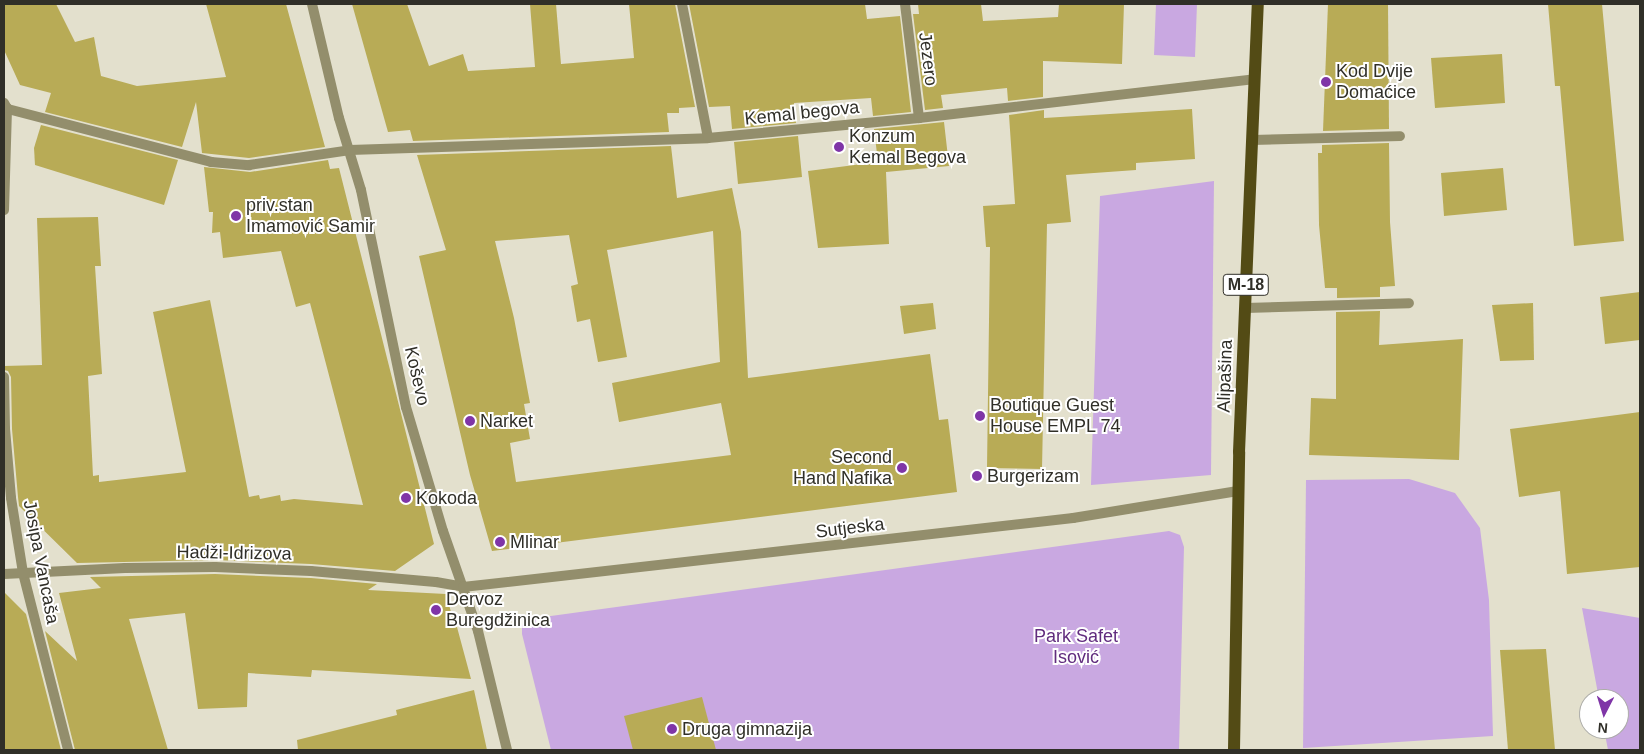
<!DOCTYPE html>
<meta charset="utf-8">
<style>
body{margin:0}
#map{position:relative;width:1644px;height:754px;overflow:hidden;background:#e3e0cd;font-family:Arial,sans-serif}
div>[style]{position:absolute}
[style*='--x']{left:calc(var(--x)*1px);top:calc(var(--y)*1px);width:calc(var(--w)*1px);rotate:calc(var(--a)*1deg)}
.green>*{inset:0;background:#c9a8e1}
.building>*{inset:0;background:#b8ab56}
.street>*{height:10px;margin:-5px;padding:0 5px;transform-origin:5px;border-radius:5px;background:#938e6c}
.primary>*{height:12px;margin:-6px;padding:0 6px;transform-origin:6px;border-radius:6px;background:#534b15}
.dots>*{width:14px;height:14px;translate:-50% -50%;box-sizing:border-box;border:2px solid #fff;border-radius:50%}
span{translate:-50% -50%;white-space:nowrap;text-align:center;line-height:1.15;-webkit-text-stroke:4px #fff;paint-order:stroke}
.shield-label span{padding:1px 4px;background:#fff;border:1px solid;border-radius:4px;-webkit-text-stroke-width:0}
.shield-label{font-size:16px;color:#302f28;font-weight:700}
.street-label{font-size:18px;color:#302f28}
.poi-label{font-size:18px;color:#302f28}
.left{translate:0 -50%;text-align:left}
.right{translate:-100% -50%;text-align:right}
.park-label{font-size:18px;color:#612c7e}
.frame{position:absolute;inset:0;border:5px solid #302f28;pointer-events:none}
.north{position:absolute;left:1579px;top:689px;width:50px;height:50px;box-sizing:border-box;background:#fff;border:1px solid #acaca9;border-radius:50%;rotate:185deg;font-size:14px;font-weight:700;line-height:20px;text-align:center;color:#302f28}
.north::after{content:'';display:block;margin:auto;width:18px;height:22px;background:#7f35a7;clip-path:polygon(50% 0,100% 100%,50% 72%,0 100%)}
</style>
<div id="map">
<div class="green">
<div style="clip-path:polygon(1156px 4px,1197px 4px,1195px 57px,1154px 55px)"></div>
<div style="clip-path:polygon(1214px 181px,1211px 475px,1091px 485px,1100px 196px)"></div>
<div style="clip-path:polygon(1409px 479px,1455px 493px,1480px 528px,1489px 600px,1493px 736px,1303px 748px,1306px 480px)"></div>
<div style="clip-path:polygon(1169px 531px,1180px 535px,1184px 547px,1179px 750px,551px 750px,522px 634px,522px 625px,529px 619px)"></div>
<div style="clip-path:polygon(1582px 608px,1640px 618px,1640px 750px,1608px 750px,1604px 729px,1619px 729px,1619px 699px,1599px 699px)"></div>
</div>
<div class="building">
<div style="clip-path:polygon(4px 4px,56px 4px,75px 42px,94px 37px,101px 76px,137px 86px,226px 77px,206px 4px,286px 4px,325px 147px,249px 158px,202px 153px,196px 102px,182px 147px,45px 112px,51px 93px,20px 85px,4px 50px)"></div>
<div style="clip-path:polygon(352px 4px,407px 4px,429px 66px,463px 54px,468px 71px,535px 67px,530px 4px,556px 4px,561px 64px,634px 58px,629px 4px,675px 4px,695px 107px,679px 108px,679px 113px,667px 113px,669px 132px,413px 141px,410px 130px,388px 132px)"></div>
<div style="clip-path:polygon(689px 4px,865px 4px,867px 19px,900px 16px,911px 112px,873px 116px,871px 98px,794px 103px,796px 123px,732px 129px,730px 106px,709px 107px)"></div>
<div style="clip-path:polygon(918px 4px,981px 4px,983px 21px,1058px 17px,1059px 4px,1124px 4px,1122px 64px,1043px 61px,1043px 97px,1008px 101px,1007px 88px,941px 95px,943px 108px,925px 110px,913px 14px,919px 14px)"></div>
<div style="clip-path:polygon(1328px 4px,1388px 4px,1389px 129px,1323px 131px)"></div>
<div style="clip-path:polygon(1548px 4px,1602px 4px,1624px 241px,1574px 246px,1560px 86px,1555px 86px)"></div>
<div style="clip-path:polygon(1502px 54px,1505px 103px,1435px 108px,1431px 58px)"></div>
<div style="clip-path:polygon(1192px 109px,1195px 159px,1136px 163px,1136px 170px,1066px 175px,1071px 222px,1047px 224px,1042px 469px,987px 468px,990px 247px,986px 247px,983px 206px,1015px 204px,1009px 115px,1044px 110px,1044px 118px)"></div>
<div style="clip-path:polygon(944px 122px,949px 166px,886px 172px,889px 244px,818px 248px,808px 171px,878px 162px,874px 129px)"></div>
<div style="clip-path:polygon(41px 125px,178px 160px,164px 205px,35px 165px,34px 148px)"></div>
<div style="clip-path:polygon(798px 136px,802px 177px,738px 184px,734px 142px)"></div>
<div style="clip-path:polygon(1389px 143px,1390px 222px,1395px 286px,1380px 287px,1380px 297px,1337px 298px,1337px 288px,1325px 288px,1319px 225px,1318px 153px,1322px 153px,1322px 145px)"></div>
<div style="clip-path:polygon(evenodd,671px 146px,677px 198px,732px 188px,741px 232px,748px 378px,930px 354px,939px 420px,948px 419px,957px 492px,492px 551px,470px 475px,419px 256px,446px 250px,417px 155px,671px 146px,713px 231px,720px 362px,612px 383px,619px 422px,721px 403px,731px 455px,516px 482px,510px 443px,530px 439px,524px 404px,530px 403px,514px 318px,495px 241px,569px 235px,578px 284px,571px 286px,577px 322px,590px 319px,598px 362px,627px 357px,607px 250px,713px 231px)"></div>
<div style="clip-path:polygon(328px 160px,330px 169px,339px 168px,434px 544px,395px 571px,311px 564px,215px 560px,77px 563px,19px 506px,18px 497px,12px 429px,11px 377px,8px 371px,4px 370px,4px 366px,42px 365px,37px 218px,98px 217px,101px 266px,95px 266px,102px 374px,88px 376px,93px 476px,99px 475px,99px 482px,186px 472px,153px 312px,210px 300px,249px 497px,259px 495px,260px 499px,280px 495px,281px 501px,294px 499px,363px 505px,310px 303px,296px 307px,281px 251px,223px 258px,220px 232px,212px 233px,213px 212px,209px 212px,204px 167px,250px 172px)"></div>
<div style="clip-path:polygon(1503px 168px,1507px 210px,1444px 216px,1441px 173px)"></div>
<div style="clip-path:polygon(1640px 292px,1640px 340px,1605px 344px,1600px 297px)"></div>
<div style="clip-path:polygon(933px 303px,936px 329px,904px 334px,900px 306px)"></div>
<div style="clip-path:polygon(1533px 303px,1534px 360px,1500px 361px,1492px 305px)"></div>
<div style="clip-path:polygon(1380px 311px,1379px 345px,1463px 339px,1459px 460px,1309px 455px,1311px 398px,1336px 399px,1336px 312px)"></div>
<div style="clip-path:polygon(1640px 412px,1640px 567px,1567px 574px,1560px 491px,1519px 497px,1510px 429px)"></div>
<div style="clip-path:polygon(215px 574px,311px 578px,377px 584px,368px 590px,446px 594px,451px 612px,454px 616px,471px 679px,312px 670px,311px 677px,248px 673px,247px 707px,198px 709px,185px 613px,129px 619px,168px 750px,75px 750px,45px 631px,77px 661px,59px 593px,101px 588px,90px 577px)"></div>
<div style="clip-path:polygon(4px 592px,26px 614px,61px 750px,4px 750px)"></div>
<div style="clip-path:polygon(1546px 649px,1555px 750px,1508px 750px,1500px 650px)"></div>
<div style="clip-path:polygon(474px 690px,487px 750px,298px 750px,297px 740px,397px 715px,396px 710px)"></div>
<div style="clip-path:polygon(702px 697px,716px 750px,633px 750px,624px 716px)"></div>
</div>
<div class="street">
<div style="--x:312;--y:4;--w:117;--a:76.7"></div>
<div style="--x:339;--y:118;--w:75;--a:73"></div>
<div style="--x:361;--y:190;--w:222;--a:78.3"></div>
<div style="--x:406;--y:407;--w:129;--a:73.4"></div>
<div style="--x:443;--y:531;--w:106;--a:70.7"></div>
<div style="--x:478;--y:631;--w:122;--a:76.3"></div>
<div style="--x:682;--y:4;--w:136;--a:79"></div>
<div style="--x:905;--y:4;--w:115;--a:83"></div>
<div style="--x:4;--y:108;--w:214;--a:14.6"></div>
<div style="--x:211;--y:162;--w:38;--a:5"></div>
<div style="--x:249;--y:165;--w:102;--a:-8.4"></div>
<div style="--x:350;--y:150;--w:358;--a:-1.9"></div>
<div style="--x:708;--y:138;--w:212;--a:-5.4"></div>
<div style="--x:919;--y:118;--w:338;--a:-6.6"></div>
<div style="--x:1252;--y:140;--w:148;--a:-1.5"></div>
<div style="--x:4;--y:210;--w:102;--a:-88.3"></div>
<div style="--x:7;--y:108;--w:6;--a:-121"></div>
<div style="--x:1245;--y:308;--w:164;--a:-1.7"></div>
<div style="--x:4;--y:377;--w:52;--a:88.9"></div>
<div style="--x:5;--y:429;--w:69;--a:85"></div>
<div style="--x:11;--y:498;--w:76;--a:80.9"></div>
<div style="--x:23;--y:573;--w:183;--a:75.7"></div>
<div style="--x:4;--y:574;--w:121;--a:-2.8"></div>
<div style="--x:125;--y:568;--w:90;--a:-0.6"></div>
<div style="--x:215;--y:567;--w:96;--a:2.4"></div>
<div style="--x:311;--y:571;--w:125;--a:5"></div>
<div style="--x:436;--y:582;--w:27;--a:10"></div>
<div style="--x:463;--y:587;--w:614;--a:-6.45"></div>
<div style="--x:1073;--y:518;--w:167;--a:-9.3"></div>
</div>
<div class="primary">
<div style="--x:1234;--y:750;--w:298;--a:-89"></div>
<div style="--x:1239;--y:452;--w:448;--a:-87.6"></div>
</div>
<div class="dots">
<div style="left:1326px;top:82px;background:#7f35a7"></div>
<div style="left:839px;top:147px;background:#7f35a7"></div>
<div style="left:236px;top:216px;background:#7f35a7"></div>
<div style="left:980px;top:416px;background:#7f35a7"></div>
<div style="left:470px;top:421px;background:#7f35a7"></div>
<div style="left:902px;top:468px;background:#7f35a7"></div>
<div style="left:977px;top:476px;background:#7f35a7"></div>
<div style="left:406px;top:498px;background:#7f35a7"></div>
<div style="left:500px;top:542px;background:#7f35a7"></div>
<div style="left:436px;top:610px;background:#7f35a7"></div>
<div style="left:672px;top:729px;background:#7f35a7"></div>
</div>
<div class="shield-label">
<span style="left:1246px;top:285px">M-18</span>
</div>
<div class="street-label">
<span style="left:928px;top:59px;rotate:83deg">Jezero</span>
<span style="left:802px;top:113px;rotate:-6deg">Kemal begova</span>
<span style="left:417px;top:376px;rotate:77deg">Koševo</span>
<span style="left:1225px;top:376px;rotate:-88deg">Alipašina</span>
<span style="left:850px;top:528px;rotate:-7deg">Sutjeska</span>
<span style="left:234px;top:553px;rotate:1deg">Hadži-Idrizova</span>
<span style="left:41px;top:562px;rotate:79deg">Josipa Vancaša</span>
</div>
<div class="poi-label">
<span class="left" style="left:1336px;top:82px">Kod Dvije<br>Domaćice</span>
<span class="left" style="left:849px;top:147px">Konzum<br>Kemal Begova</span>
<span class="left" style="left:246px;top:216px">priv.stan<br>Imamović Samir</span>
<span class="left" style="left:990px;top:416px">Boutique Guest<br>House EMPL 74</span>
<span class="left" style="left:480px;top:421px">Narket</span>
<span class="right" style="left:892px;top:468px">Second<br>Hand Nafika</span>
<span class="left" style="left:987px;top:476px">Burgerizam</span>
<span class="left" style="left:416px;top:498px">Kokoda</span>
<span class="left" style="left:510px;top:542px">Mlinar</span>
<span class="left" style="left:446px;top:610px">Dervoz<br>Buregdžinica</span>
<span class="left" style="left:682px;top:729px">Druga gimnazija</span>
</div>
<div class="park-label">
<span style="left:1076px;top:647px">Park Safet<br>Isović</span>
</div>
<div class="frame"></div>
<div class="north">N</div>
</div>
